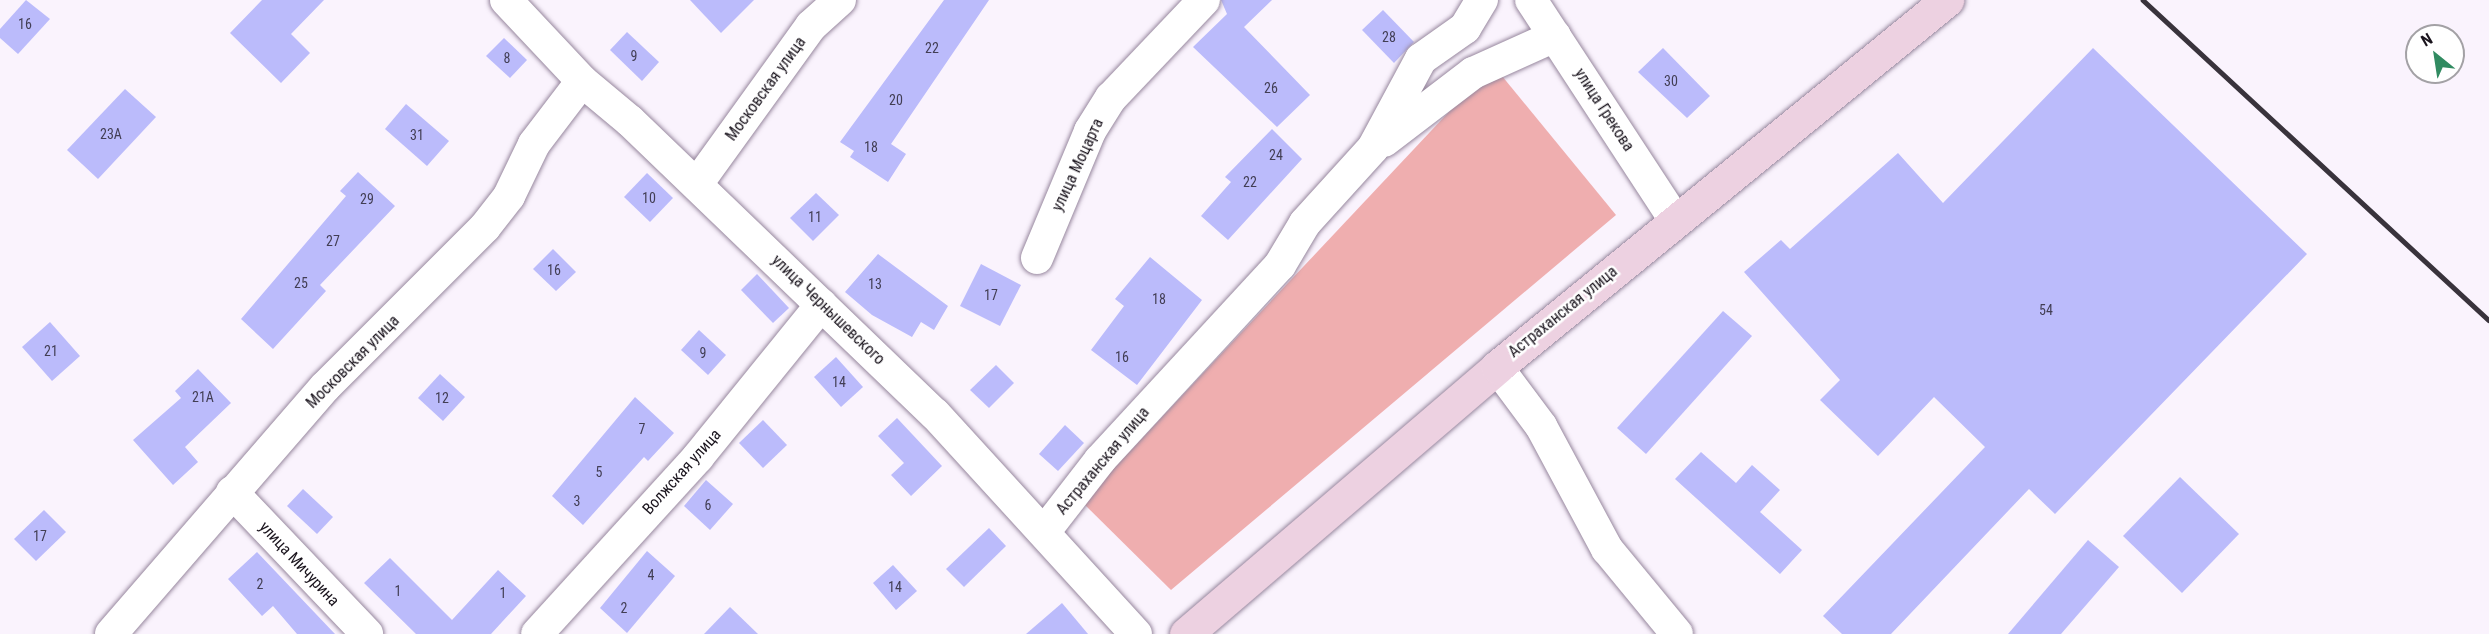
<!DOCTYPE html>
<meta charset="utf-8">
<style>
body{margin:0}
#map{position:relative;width:2489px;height:634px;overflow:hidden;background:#faf3fd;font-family:"Roboto Condensed",sans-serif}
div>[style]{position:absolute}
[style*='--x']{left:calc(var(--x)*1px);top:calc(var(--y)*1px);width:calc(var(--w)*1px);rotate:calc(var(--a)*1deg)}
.green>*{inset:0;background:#efaeaf}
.building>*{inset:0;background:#bbbbfb}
.roads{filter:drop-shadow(0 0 2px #97879e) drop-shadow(0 0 2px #97879e)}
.minor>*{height:32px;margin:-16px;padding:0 16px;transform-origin:16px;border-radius:16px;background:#fff}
.secondary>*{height:33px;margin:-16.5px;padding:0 16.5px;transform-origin:16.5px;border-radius:16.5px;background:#edd1e1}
.rail>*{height:4.5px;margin:-2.25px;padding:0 2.25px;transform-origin:2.25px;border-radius:2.25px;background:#39333c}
span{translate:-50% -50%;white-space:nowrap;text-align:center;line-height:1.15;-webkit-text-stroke:5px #fff;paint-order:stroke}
.number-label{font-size:14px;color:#423e54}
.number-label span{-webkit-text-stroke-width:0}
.street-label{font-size:16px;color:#1a141d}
.north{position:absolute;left:2405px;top:24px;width:60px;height:60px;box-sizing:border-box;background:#fff;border:2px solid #a3a1a5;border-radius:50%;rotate:330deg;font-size:16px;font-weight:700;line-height:24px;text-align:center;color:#1a141d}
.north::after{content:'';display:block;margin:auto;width:21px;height:27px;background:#318b61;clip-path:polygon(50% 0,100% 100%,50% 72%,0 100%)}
</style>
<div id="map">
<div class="green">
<div style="clip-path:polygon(1493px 65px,1616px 215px,1171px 590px,1082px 502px)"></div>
</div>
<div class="building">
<div style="clip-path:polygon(26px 0,50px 19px,18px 54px,0 38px,0 29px)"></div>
<div style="clip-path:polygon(262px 0,324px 0,291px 34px,310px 53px,281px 83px,230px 33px)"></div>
<div style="clip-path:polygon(690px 0,754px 0,721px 33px)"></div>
<div style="clip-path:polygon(944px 0,989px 0,891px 144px,906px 154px,888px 182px,850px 157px,854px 151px,840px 142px)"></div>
<div style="clip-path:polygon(1221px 0,1272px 0,1244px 27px,1310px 95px,1277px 127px,1193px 47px,1227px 14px)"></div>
<div style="clip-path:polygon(1383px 10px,1414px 42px,1394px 63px,1362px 30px)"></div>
<div style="clip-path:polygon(627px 32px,659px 62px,642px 81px,610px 50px)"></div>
<div style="clip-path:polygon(504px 38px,527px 60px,510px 78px,486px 56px)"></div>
<div style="clip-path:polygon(1663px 48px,1710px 96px,1687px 118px,1638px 72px)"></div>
<div style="clip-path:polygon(2093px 48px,2307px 254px,2055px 514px,2029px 489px,1891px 634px,1842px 634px,1823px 616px,1985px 447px,1934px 397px,1878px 456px,1820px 400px,1840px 380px,1744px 272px,1781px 240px,1790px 249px,1898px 153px,1943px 203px)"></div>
<div style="clip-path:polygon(125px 89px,156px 117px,98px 179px,67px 150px)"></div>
<div style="clip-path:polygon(406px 104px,449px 141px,427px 166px,385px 129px)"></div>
<div style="clip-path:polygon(1272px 129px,1302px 159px,1228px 240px,1201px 216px,1231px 182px,1225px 177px)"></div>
<div style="clip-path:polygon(358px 172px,395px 206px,320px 285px,326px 291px,273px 349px,241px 319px,346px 196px,340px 191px)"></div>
<div style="clip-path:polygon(647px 173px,673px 198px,650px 222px,624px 197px)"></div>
<div style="clip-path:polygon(816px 193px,839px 215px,813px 241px,790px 218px)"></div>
<div style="clip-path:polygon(553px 249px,576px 272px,556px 291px,533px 269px)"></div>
<div style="clip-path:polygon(878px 254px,948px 306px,934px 330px,921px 322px,912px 337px,872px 315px,845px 292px)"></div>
<div style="clip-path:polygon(1150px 257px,1202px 300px,1137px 385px,1091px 350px,1124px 306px,1115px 299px)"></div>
<div style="clip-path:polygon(981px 264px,1021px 285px,1000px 326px,960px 306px)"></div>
<div style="clip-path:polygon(757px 274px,789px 308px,773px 323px,741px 290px)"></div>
<div style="clip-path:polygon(1723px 311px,1752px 336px,1646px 454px,1617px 428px)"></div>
<div style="clip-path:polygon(50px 322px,80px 356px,52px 381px,22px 347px)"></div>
<div style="clip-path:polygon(699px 330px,726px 355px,708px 375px,681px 350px)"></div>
<div style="clip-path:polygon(836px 357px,863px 387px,841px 407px,814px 377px)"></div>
<div style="clip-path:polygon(996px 365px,1014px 383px,989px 408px,970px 390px)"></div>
<div style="clip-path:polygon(198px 369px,231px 403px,185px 447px,198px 462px,173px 485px,133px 440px,181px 398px,175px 391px)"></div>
<div style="clip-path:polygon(440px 374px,465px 397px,443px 421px,418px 398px)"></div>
<div style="clip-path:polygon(635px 397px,674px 433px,648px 461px,644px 457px,583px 525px,552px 496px)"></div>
<div style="clip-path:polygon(897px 418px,942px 466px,911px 496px,891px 475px,904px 463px,878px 436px)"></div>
<div style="clip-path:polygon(763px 420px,787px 445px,763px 468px,739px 443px)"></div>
<div style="clip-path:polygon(1065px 425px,1084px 443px,1058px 471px,1039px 454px)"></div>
<div style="clip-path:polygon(1701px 452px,1736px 483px,1752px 465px,1780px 490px,1760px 512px,1802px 550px,1780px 574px,1675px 479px)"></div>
<div style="clip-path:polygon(2180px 477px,2239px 534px,2182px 593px,2123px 536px)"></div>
<div style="clip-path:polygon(706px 480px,733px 504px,710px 530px,684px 506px)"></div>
<div style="clip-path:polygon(303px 489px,333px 517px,317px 534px,287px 506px)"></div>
<div style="clip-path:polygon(44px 510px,66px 532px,36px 561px,14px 539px)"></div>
<div style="clip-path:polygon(989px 528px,1006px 546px,964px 587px,946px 569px)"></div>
<div style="clip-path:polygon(2088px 540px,2119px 567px,2061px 634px,2008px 634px)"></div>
<div style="clip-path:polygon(647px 551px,675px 576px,627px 633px,600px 608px)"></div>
<div style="clip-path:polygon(257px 552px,335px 634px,297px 634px,273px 606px,262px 616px,228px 579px)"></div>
<div style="clip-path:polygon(390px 558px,452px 620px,498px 570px,526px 596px,491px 634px,416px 634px,364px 583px)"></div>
<div style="clip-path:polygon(893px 565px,917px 591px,896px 610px,873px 583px)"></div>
<div style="clip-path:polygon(1062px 603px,1088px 634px,1026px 634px)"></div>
<div style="clip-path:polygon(730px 607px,758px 634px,704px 634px)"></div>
</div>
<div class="roads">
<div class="minor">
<div style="--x:506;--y:0;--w:111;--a:46.8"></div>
<div style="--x:582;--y:81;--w:62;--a:39.8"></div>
<div style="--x:630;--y:121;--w:423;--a:43.9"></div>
<div style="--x:935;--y:414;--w:298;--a:47.6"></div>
<div style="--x:1531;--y:0;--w:263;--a:56.8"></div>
<div style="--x:1384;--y:141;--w:112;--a:-37.4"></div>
<div style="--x:1473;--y:73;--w:90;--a:-24.3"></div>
<div style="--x:697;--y:184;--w:195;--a:-54.2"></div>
<div style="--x:811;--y:26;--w:39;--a:-42"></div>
<div style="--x:1037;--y:258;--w:138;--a:-67.3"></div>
<div style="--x:1090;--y:131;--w:39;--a:-58"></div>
<div style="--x:1111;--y:98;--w:135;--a:-46.5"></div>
<div style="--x:1497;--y:367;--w:74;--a:53.3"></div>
<div style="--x:1541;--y:426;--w:140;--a:61.8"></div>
<div style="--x:1607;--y:549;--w:110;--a:50.5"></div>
<div style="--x:232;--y:492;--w:196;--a:46.4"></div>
<div style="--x:1045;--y:531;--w:90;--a:-52.2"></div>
<div style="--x:1100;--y:460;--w:265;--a:-47.3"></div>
<div style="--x:1280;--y:265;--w:49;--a:-59.2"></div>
<div style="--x:1305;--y:223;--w:101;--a:-47.8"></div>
<div style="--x:1373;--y:148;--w:101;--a:-61.7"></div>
<div style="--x:1421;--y:59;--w:54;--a:-35.2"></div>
<div style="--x:1465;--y:28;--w:33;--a:-59"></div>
<div style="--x:111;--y:634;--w:327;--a:-49.1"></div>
<div style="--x:325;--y:387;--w:226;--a:-45"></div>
<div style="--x:485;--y:227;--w:39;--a:-52"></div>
<div style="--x:509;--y:196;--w:58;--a:-64.3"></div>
<div style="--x:534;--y:144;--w:79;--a:-52.7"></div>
<div style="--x:537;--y:634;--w:239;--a:-47.7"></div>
<div style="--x:698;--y:457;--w:196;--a:-51"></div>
</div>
<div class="secondary">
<div style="--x:1186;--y:634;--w:410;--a:-40.6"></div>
<div style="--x:1497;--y:367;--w:581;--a:-39.2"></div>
</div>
</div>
<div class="rail">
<div style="--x:2143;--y:0;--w:471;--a:42.8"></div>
</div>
<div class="number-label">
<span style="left:25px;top:24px">16</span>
<span style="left:1389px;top:37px">28</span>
<span style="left:932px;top:48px">22</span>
<span style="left:634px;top:56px">9</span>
<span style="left:507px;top:58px">8</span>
<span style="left:1671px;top:81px">30</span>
<span style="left:1271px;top:88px">26</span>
<span style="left:896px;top:100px">20</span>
<span style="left:111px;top:134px">23А</span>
<span style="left:417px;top:135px">31</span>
<span style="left:871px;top:147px">18</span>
<span style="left:1276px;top:155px">24</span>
<span style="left:1250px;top:182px">22</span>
<span style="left:649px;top:198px">10</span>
<span style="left:367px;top:199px">29</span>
<span style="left:815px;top:217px">11</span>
<span style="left:333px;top:241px">27</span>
<span style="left:554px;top:270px">16</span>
<span style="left:301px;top:283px">25</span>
<span style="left:875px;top:284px">13</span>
<span style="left:991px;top:295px">17</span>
<span style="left:1159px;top:299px">18</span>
<span style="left:2046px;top:310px">54</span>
<span style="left:51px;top:351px">21</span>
<span style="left:703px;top:353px">9</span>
<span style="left:1122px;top:357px">16</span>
<span style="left:839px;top:382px">14</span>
<span style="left:203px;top:397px">21А</span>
<span style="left:442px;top:398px">12</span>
<span style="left:642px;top:429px">7</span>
<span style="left:599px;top:472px">5</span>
<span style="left:577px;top:501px">3</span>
<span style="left:708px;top:505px">6</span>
<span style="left:40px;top:536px">17</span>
<span style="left:651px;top:575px">4</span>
<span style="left:260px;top:584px">2</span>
<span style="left:895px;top:587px">14</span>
<span style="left:398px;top:591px">1</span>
<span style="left:503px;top:593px">1</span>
<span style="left:624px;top:608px">2</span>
</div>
<div class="street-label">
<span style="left:766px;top:89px;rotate:-54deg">Московская улица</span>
<span style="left:1604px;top:110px;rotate:57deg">улица Грекова</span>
<span style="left:1078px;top:165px;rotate:-65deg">улица Моцарта</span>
<span style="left:828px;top:310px;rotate:44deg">улица Чернышевского</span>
<span style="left:1563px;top:312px;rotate:-39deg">Астраханская улица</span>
<span style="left:353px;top:362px;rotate:-45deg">Московская улица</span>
<span style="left:1103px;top:461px;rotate:-50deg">Астраханская улица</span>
<span style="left:682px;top:472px;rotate:-48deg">Волжская улица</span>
<span style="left:299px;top:564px;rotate:47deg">улица Мичурина</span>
</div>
<div class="north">N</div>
</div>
